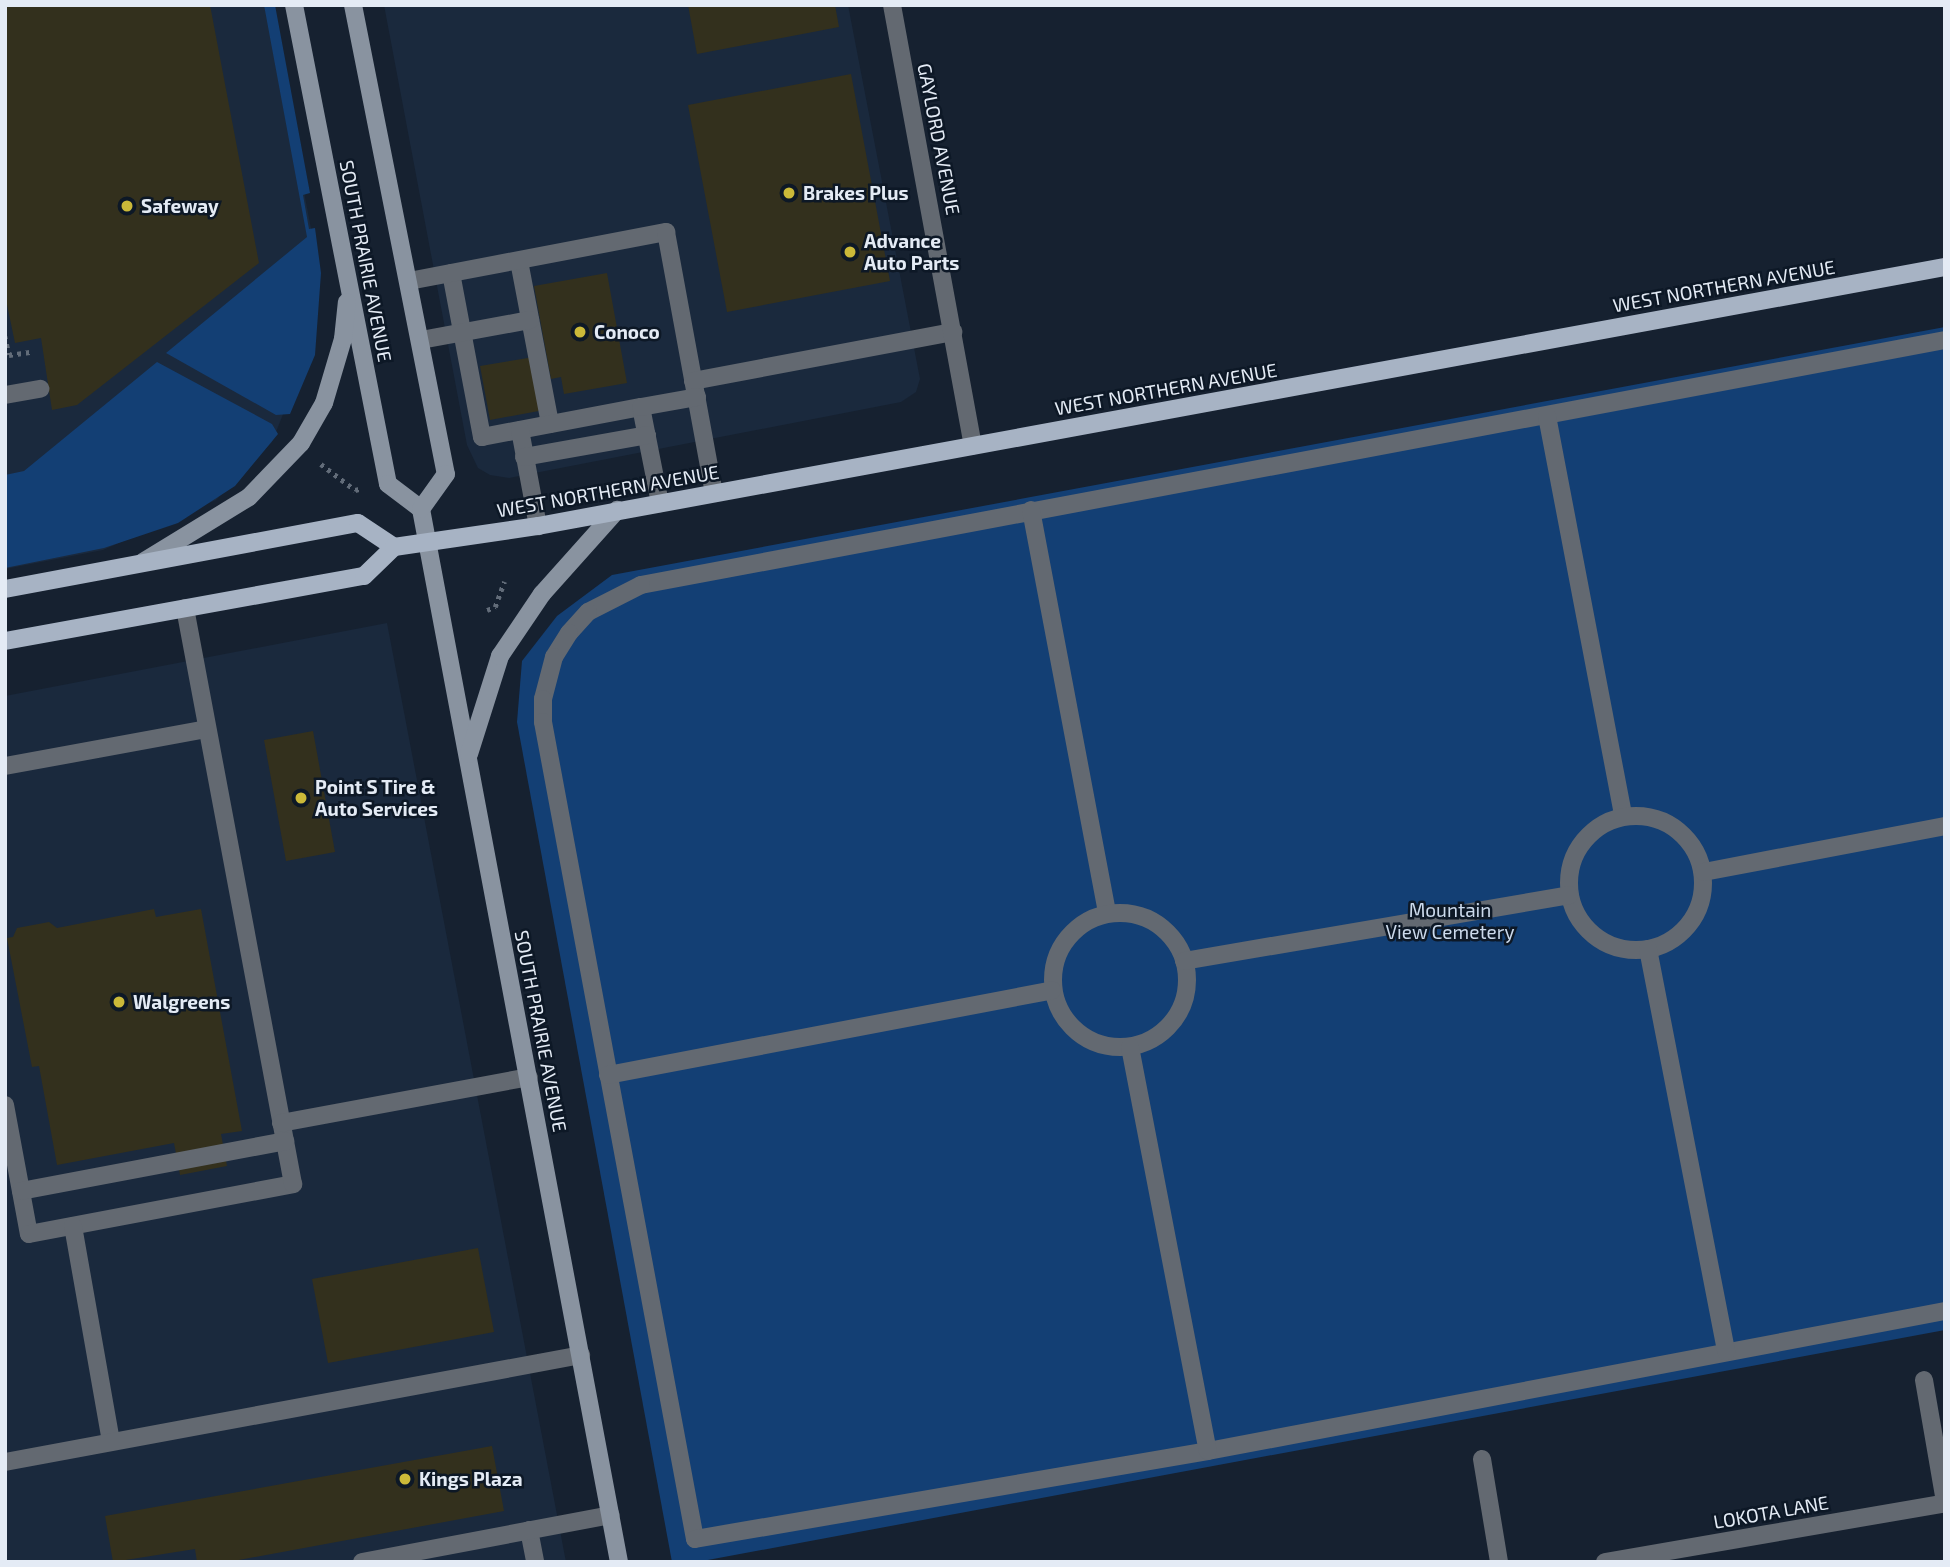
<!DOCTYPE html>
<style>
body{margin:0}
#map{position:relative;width:1950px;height:1567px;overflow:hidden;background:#162130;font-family:"Exo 2",sans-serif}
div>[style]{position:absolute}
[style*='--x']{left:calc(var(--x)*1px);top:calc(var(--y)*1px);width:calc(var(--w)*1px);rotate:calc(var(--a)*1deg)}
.built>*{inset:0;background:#1a293d}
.green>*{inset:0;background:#133f74}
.building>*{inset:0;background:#33301d}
.path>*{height:4.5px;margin-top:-2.25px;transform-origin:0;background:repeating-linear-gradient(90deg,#626c79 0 3.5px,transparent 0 8.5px)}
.lane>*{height:18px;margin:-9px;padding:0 9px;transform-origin:9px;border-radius:9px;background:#636971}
.lane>.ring{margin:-9px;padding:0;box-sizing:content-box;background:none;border:18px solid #636971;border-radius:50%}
.street>*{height:18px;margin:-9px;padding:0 9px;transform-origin:9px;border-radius:9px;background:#636971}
.secondary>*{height:18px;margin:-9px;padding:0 9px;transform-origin:9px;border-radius:9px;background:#8993a0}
.primary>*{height:18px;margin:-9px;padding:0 9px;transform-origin:9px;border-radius:9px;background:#a7b3c4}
.dots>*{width:19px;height:19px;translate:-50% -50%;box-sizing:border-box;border:4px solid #0d1826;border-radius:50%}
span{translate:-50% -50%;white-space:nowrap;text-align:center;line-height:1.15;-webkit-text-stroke:5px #0d1826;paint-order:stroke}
.street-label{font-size:19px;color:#e4ebf5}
.poi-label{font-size:19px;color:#e4ebf5;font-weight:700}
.left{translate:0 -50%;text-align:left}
.park-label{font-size:19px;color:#ccdaec}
.frame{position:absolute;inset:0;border:7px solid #e4ebf5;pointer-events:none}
</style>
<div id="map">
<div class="built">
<div style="clip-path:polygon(5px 5px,268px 5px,313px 239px,307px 354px,272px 442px,216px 500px,103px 550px,5px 569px)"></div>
<div style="clip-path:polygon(384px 5px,848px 5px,920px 379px,916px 392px,901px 402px,509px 478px,490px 475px,478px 468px,467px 445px)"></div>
<div style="clip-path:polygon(387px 623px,566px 1562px,5px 1562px,5px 696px)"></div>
</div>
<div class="green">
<div style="clip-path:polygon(264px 5px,275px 5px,310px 193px,303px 195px,309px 229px,315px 228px,321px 273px,315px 355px,290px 414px,276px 415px,166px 353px,307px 237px)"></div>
<div style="clip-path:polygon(1945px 327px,1945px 1330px,697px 1562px,672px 1562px,517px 722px,522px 661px,557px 616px,612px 575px)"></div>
<div style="clip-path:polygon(157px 362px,272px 424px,278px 434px,235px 486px,178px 523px,104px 548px,5px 568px,5px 475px,24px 471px)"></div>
</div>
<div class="building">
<div style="clip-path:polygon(5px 5px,210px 5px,259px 263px,77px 405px,52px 410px,41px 338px,15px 343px,5px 295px)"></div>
<div style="clip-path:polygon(688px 5px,835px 5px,839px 27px,697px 54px)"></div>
<div style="clip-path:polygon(851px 74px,890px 281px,727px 312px,688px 105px)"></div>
<div style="clip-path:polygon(607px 273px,627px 383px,564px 394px,561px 377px,551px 379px,534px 286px)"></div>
<div style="clip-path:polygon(534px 357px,544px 410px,490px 420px,480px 366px)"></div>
<div style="clip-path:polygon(313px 731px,335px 852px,286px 861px,264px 740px)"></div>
<div style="clip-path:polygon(154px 909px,156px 917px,201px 909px,242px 1131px,221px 1134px,227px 1166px,180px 1175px,174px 1143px,57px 1165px,39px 1066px,32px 1067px,7px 938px,13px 937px,17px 928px,49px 922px,57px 928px)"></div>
<div style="clip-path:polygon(478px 1248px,494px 1332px,328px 1363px,312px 1279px)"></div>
<div style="clip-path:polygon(492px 1446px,504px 1511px,228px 1562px,197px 1562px,195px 1549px,113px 1562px,105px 1516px)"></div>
</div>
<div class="path">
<div style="--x:5;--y:336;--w:19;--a:78"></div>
<div style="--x:9;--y:355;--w:21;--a:-8"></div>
<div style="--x:321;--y:464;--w:43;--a:37.4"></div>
<div style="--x:355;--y:490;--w:8;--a:-14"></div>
<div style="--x:495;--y:607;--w:27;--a:-70"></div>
<div style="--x:487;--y:610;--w:9;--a:-21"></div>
</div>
<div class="lane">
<div style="--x:519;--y:261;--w:166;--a:79.2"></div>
<div style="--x:451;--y:273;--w:167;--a:79.3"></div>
<div style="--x:482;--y:437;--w:162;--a:-10.7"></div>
<div style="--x:641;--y:407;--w:98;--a:78.8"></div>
<div style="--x:409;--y:281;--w:262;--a:-10.8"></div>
<div style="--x:666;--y:232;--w:265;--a:79.6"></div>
<div style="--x:421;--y:340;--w:111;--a:-10.4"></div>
<div style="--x:1945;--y:340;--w:1327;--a:169.36"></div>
<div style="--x:641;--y:585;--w:59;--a:153"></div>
<div style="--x:588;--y:612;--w:28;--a:132"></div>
<div style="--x:569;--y:633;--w:28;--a:122"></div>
<div style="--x:554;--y:657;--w:43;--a:104.7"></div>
<div style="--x:543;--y:699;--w:23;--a:90"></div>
<div style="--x:543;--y:722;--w:831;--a:79.46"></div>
<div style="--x:695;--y:1539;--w:520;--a:-9.73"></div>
<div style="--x:1208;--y:1451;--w:750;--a:-10.76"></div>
<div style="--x:693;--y:381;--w:265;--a:-10.7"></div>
<div style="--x:5;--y:395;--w:36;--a:-10"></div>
<div style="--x:641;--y:407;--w:57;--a:-10.1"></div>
<div style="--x:1547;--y:416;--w:407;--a:79.2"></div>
<div style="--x:520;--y:430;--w:98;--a:79.4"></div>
<div style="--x:524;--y:457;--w:125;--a:-10.1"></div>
<div style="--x:1031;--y:510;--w:410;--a:79.3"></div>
<div style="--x:5;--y:766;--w:205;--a:-10.4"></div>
<div class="ring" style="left:1569px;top:816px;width:116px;height:116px"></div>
<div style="--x:1704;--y:872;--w:245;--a:-10.8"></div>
<div class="ring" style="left:1053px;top:913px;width:116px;height:116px"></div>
<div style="--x:1648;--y:949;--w:410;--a:79"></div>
<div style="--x:1184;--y:961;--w:391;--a:-9.7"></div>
<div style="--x:1130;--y:1047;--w:411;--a:79.1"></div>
<div style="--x:608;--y:1075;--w:452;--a:-10.8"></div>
<div style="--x:5;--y:1105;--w:131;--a:79.5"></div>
<div style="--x:29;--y:1234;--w:269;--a:-10.7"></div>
<div style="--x:293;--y:1184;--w:586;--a:-100.62"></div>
<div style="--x:281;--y:1123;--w:252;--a:-10.5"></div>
<div style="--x:21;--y:1191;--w:269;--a:-10.7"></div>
<div style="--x:73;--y:1226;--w:219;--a:80"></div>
<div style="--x:1924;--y:1380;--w:124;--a:80.2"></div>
<div style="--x:1482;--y:1459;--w:104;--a:80.6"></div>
<div style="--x:5;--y:1462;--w:586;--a:-10.52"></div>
<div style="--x:529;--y:1530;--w:33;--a:79"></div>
<div style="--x:362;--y:1562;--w:253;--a:-10.7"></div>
<div style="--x:1605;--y:1562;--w:345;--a:-9.8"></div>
</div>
<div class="street">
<div style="--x:892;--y:5;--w:448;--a:79.6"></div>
</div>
<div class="secondary">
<div style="--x:294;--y:5;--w:488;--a:78.9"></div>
<div style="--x:388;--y:484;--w:41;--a:37.1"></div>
<div style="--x:421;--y:509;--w:1071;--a:79.35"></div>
<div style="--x:353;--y:5;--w:478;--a:78.8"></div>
<div style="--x:446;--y:474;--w:43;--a:125.5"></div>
<div style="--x:143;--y:562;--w:124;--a:-31.5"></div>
<div style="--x:249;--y:497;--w:75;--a:-46.1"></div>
<div style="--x:301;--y:443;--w:46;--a:-60.1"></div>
<div style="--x:324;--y:403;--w:67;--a:-73.5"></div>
<div style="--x:343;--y:339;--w:37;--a:-84"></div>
<div style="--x:469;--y:754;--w:103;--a:-72.4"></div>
<div style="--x:500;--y:656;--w:75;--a:-55.9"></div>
<div style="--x:542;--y:594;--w:113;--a:-48.2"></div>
</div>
<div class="primary">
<div style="--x:5;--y:589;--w:359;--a:-10.6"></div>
<div style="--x:358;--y:523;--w:43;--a:33.7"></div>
<div style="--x:5;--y:641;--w:365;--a:-10.3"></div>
<div style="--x:364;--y:576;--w:42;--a:-44"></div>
<div style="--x:394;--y:547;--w:146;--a:-8.3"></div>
<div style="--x:538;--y:526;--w:1431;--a:-10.43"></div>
</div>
<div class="dots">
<div style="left:789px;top:193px;background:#cbb939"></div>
<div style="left:127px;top:206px;background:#cbb939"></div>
<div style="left:850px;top:252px;background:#cbb939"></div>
<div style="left:580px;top:332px;background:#cbb939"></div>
<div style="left:301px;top:798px;background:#cbb939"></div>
<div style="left:119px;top:1002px;background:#cbb939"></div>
<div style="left:405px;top:1479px;background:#cbb939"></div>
</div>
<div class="street-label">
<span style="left:939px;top:139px;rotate:79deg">GAYLORD AVENUE</span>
<span style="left:366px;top:261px;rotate:79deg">SOUTH PRAIRIE AVENUE</span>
<span style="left:1724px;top:286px;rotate:-10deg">WEST NORTHERN AVENUE</span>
<span style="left:1166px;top:389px;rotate:-10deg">WEST NORTHERN AVENUE</span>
<span style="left:608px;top:491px;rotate:-10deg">WEST NORTHERN AVENUE</span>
<span style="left:541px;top:1031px;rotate:79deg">SOUTH PRAIRIE AVENUE</span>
<span style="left:1771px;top:1512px;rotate:-10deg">LOKOTA LANE</span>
</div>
<div class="poi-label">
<span class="left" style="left:803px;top:193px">Brakes Plus</span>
<span class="left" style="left:141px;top:206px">Safeway</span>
<span class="left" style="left:864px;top:252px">Advance<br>Auto Parts</span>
<span class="left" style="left:594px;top:332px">Conoco</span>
<span class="left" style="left:315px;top:798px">Point S Tire &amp;<br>Auto Services</span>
<span class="left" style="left:133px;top:1002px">Walgreens</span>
<span class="left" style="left:419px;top:1479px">Kings Plaza</span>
</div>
<div class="park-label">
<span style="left:1450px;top:921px">Mountain<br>View Cemetery</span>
</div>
<div class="frame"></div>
</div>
